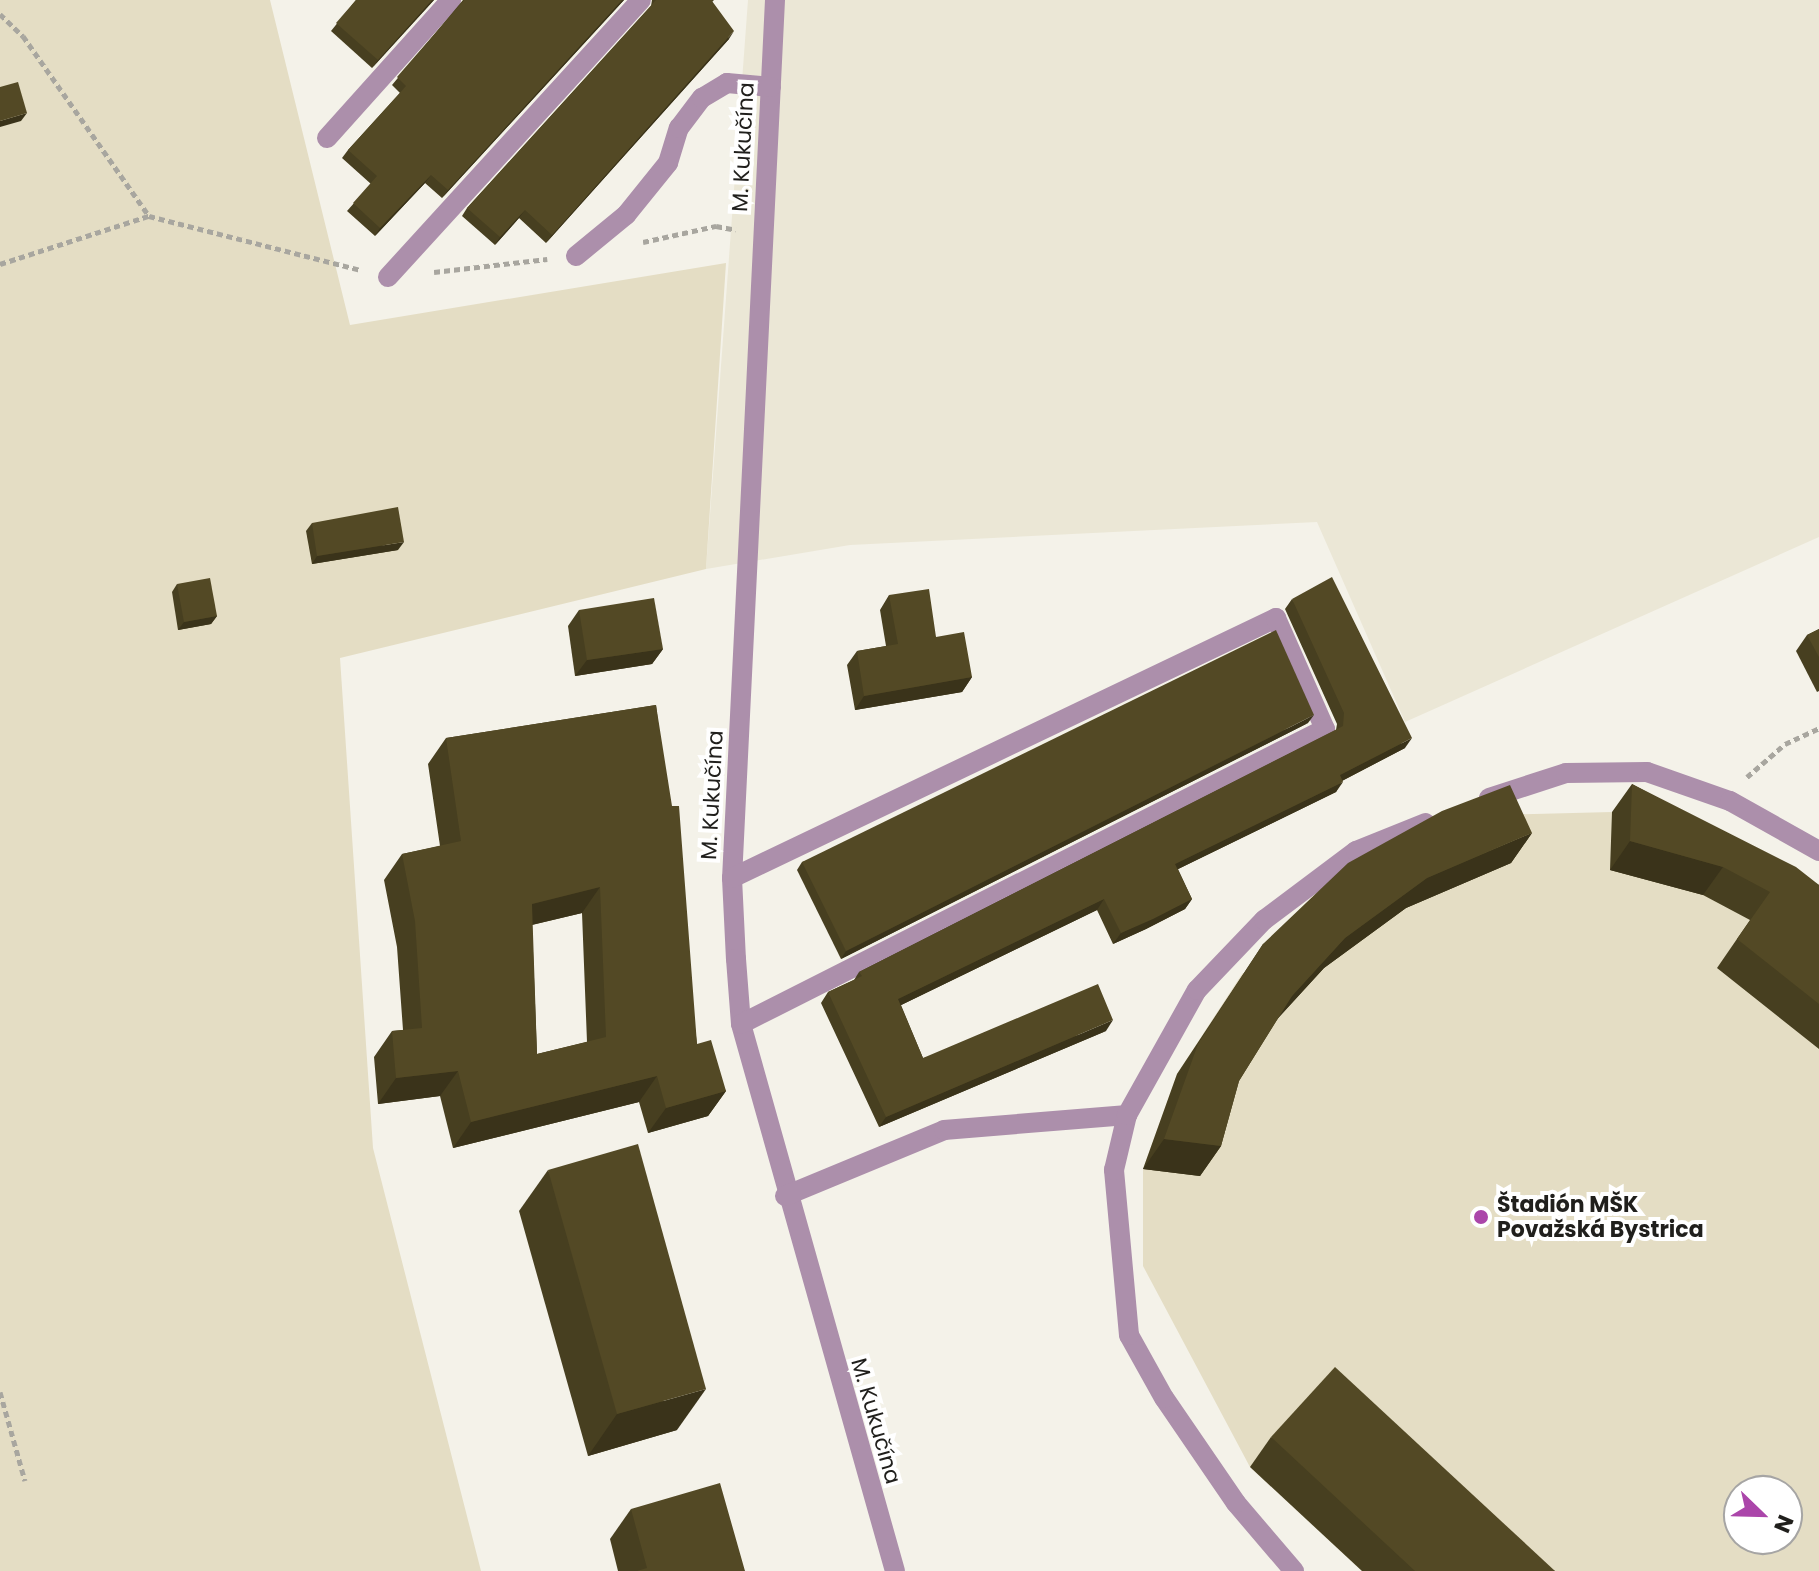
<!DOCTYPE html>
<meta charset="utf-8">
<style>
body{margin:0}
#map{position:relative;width:1819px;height:1571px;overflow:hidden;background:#f4f2e9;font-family:Poppins,sans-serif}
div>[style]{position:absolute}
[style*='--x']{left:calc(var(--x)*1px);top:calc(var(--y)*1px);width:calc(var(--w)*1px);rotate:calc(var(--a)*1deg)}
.built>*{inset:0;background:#ebe7d6}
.green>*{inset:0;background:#e4ddc4}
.path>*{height:5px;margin-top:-2.5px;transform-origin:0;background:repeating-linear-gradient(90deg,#a8a69f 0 6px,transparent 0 10px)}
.minor>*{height:20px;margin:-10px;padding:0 10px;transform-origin:10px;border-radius:10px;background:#ac8fab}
.wall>*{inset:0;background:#473f20}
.shaded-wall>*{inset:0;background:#3a331a}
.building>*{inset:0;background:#534925}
.dots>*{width:22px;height:22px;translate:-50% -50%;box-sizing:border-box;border:4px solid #fff;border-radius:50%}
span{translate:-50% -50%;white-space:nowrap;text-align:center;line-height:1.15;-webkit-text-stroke:8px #fff;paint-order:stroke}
.street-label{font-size:22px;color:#201f1c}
.poi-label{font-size:22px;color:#201f1c;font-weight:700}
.left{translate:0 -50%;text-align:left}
.north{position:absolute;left:1723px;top:1475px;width:80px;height:80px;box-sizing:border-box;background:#fff;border:2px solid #a6a5a4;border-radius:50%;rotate:113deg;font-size:22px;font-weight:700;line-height:32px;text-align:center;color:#201f1c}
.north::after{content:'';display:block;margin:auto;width:28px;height:36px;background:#ab46aa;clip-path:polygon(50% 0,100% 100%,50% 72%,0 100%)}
</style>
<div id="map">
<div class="built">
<div style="clip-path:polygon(748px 0,1819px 0,1819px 537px,1405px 722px,1317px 522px,850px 545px,706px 569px)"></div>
</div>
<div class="green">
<div style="clip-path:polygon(0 0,270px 0,350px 325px,726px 263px,706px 569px,340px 658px,373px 1148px,481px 1571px,0 1571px)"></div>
<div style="clip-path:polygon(evenodd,1612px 812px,1776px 895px,1819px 929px,1819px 1571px,1362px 1571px,1250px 1467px,1143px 1266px,1143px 1169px,1177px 1074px,1242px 974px,1489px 815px,1612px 812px,1739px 1491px,1787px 1491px,1787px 1539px,1739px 1539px,1739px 1491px)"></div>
</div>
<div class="path">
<div style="--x:0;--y:14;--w:32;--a:44"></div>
<div style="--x:23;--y:36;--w:220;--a:55"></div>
<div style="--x:149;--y:216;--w:219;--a:14.3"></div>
<div style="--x:643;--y:242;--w:75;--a:-12.4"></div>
<div style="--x:716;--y:226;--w:20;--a:11"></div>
<div style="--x:0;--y:264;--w:157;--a:-17.9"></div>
<div style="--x:434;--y:272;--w:114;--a:-6.6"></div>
<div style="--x:1747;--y:777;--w:50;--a:-41"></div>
<div style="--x:1785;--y:744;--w:38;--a:-25"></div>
<div style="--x:0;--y:1392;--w:92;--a:74.3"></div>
</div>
<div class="minor">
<div style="--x:775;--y:0;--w:879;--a:92.8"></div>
<div style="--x:732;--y:878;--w:81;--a:87.2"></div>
<div style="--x:736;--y:959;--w:65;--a:85.6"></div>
<div style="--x:741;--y:1024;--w:568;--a:74.28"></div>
<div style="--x:327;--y:138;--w:186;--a:-48.1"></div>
<div style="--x:576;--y:256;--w:65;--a:-39.4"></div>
<div style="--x:626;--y:215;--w:67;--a:-51.1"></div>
<div style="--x:668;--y:163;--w:37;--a:-73"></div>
<div style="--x:679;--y:128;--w:38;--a:-53"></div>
<div style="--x:702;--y:98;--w:29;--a:-31"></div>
<div style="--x:727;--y:83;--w:44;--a:5.2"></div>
<div style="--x:388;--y:277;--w:375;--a:-47.6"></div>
<div style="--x:1489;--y:798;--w:81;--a:-18"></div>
<div style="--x:1566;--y:773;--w:81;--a:-0.7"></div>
<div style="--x:1647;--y:772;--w:88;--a:19.3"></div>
<div style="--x:1730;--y:801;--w:102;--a:29.3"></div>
<div style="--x:732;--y:878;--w:603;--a:-25.55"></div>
<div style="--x:1276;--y:618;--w:121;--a:66.2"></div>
<div style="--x:1325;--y:729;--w:654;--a:153.2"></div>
<div style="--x:785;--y:1196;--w:172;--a:-22.5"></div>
<div style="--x:944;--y:1130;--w:184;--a:-4.7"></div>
<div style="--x:1294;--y:1571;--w:89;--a:-130.5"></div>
<div style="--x:1236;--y:1503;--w:127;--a:-124.4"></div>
<div style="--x:1164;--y:1398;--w:72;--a:-119.1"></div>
<div style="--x:1129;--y:1335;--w:166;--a:-95.2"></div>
<div style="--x:1114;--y:1170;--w:57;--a:-76.7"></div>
<div style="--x:1127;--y:1115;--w:143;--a:-60.8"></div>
<div style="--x:1197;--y:990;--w:97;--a:-46.3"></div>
<div style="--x:1264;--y:920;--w:115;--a:-36.9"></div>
<div style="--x:1356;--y:851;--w:75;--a:-21.8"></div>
</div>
<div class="wall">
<div style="clip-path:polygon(356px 0,434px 0,372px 68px,331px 31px)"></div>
<div style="clip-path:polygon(463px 0,624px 0,442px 198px,425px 183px,375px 236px,347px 211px,371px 184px,342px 158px,348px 150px,400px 93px,392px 85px)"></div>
<div style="clip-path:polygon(652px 0,714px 0,712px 2px,729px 39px,546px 243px,519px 218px,495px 245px,462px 216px,467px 208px,651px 6px)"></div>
<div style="clip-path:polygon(312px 523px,398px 550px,312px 564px,306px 531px)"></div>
<div style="clip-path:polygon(177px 584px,217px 616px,211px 624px,178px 630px,172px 592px)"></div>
<div style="clip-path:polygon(889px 595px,936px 637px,972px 677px,962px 692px,855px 710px,847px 665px,857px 651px,886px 646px,880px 610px)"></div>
<div style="clip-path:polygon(1292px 599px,1405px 748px,1342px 781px,1336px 792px,1178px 869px,1192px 899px,1185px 909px,1146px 929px,1113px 944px,1097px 910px,901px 1005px,923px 1058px,1106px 1031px,879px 1127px,821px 1003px,828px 992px,854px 980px,859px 972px,1336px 730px,1337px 724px,1285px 609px)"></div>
<div style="clip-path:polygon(579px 610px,663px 649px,652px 664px,575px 676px,568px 626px)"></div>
<div style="clip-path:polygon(1819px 629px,1819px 691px,1817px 692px,1796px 651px,1807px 635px)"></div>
<div style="clip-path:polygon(evenodd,656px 705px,697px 1044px,726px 1091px,708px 1116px,648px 1133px,639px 1102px,453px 1148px,440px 1096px,378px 1104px,374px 1057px,392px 1031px,403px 1030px,397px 947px,384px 880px,402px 854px,440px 846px,428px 764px,446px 738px,656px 705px,582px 913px,587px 1042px,537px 1054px,532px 925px,582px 913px)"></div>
<div style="clip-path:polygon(1308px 723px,841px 959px,797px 870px,802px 862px)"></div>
<div style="clip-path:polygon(1632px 784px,1819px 885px,1819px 1049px,1717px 968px,1750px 920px,1703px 895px,1610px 870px,1612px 812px)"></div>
<div style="clip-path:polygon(1532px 833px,1511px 863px,1406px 908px,1324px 968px,1278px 1018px,1239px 1081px,1221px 1146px,1200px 1176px,1143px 1169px,1177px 1074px,1263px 944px)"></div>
<div style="clip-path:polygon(548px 1170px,677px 1430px,588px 1456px,519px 1211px)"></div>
<div style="clip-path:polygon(1271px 1437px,1555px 1571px,1362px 1571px,1250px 1467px)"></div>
<div style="clip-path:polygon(631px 1509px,745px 1571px,618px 1571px,610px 1539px)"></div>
</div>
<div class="shaded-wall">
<div style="clip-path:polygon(432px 0,434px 0,372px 68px,378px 60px)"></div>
<div style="clip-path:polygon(622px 0,624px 0,442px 198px,448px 190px)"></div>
<div style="clip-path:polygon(734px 31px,729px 39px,546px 243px,552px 235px)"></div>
<div style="clip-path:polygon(27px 113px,21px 121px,0 127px,0 121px)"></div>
<div style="clip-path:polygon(431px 175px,425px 183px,375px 236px,380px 228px)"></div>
<div style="clip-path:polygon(525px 210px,519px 218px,495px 245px,500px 237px)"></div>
<div style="clip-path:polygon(404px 542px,398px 550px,312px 564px,317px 556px)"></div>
<div style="clip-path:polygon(217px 616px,211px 624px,178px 630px,184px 622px)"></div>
<div style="clip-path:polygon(663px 649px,652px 664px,575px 676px,587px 660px)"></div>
<div style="clip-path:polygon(972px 677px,962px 692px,855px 710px,864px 696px)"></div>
<div style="clip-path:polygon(1314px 715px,1308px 723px,841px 959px,846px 951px)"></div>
<div style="clip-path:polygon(1412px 738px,1405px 748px,1332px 786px,1340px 775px)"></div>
<div style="clip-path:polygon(1343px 782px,1336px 792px,1168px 874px,1175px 864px)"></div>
<div style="clip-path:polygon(1532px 833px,1511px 863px,1406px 908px,1324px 968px,1271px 1026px,1292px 996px,1345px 938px,1427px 878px)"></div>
<div style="clip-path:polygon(1630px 841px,1723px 867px,1703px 895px,1610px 870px)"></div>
<div style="clip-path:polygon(600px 887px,582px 913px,514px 929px,532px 904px)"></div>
<div style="clip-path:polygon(1104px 899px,1097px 910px,891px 1010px,898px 999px)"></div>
<div style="clip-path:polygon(1192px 899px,1185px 909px,1146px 929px,1113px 944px,1121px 933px)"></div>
<div style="clip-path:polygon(1113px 1020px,1106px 1031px,879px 1127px,886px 1117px)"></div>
<div style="clip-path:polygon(458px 1071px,440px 1096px,378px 1104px,396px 1078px)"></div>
<div style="clip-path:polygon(657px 1076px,639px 1102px,453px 1148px,471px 1122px)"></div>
<div style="clip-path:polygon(726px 1091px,708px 1116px,648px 1133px,666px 1108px)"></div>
<div style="clip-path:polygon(1164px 1139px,1221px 1146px,1200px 1176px,1143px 1169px)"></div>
<div style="clip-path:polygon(706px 1389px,677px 1430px,588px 1456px,617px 1414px)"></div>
</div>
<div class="building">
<div style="clip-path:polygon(356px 0,432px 0,378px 60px,336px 23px)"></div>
<div style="clip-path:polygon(464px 0,622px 0,448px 190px,431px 175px,380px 228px,353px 203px,377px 176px,348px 150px,406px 86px,397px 77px)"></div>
<div style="clip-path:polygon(656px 0,713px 0,712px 1px,734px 31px,552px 235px,525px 210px,500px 237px,467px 208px)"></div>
<div style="clip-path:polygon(18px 82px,27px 113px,0 121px,0 87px)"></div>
<div style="clip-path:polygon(398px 507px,404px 542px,317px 556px,312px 523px)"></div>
<div style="clip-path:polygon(1332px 577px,1412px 738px,1340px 775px,1343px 782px,1175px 864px,1192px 899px,1153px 919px,1121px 933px,1104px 899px,898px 999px,923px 1058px,1098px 984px,1113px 1020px,886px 1117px,828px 992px,862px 976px,859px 972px,1343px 726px,1344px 713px,1292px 599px)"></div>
<div style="clip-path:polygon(210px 578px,217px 616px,184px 622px,177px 584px)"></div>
<div style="clip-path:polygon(929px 589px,936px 637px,964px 632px,972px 677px,864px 696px,857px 651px,898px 644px,889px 595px)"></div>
<div style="clip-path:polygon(654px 598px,663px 649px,587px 660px,579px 610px)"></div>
<div style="clip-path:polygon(1819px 629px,1819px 657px,1807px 635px)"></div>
<div style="clip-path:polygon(1276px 630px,1314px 715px,846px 951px,802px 862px)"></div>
<div style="clip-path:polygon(evenodd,656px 705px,672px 806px,679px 806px,697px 1044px,711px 1040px,726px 1091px,666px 1108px,657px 1076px,471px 1122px,458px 1071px,396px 1078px,392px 1031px,422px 1028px,415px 921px,402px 854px,461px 841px,446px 738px,656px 705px,600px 887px,606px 1037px,537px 1054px,532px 904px,600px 887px)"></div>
<div style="clip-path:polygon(1632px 784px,1796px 867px,1819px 885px,1819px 1004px,1737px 939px,1770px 892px,1723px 867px,1630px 841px)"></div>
<div style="clip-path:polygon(1510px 785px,1532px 833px,1427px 878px,1345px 938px,1292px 996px,1239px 1081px,1221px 1146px,1164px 1139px,1198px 1044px,1263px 944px,1348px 863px,1442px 811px)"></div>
<div style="clip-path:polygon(638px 1144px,706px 1389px,617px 1414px,548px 1170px)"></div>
<div style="clip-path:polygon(1335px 1367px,1555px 1571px,1415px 1571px,1271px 1437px)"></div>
<div style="clip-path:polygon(720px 1483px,745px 1571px,637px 1571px,647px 1568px,631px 1509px)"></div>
</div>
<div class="dots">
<div style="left:1481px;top:1217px;background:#ab46aa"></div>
</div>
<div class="street-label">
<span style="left:743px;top:147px;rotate:-87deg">M. Kukučína</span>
<span style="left:712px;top:795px;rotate:-87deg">M. Kukučína</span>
<span style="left:876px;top:1421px;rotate:74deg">M. Kukučína</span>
</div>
<div class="poi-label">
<span class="left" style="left:1497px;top:1217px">Štadión MŠK<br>Považská Bystrica</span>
</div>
<div class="north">N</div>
</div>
